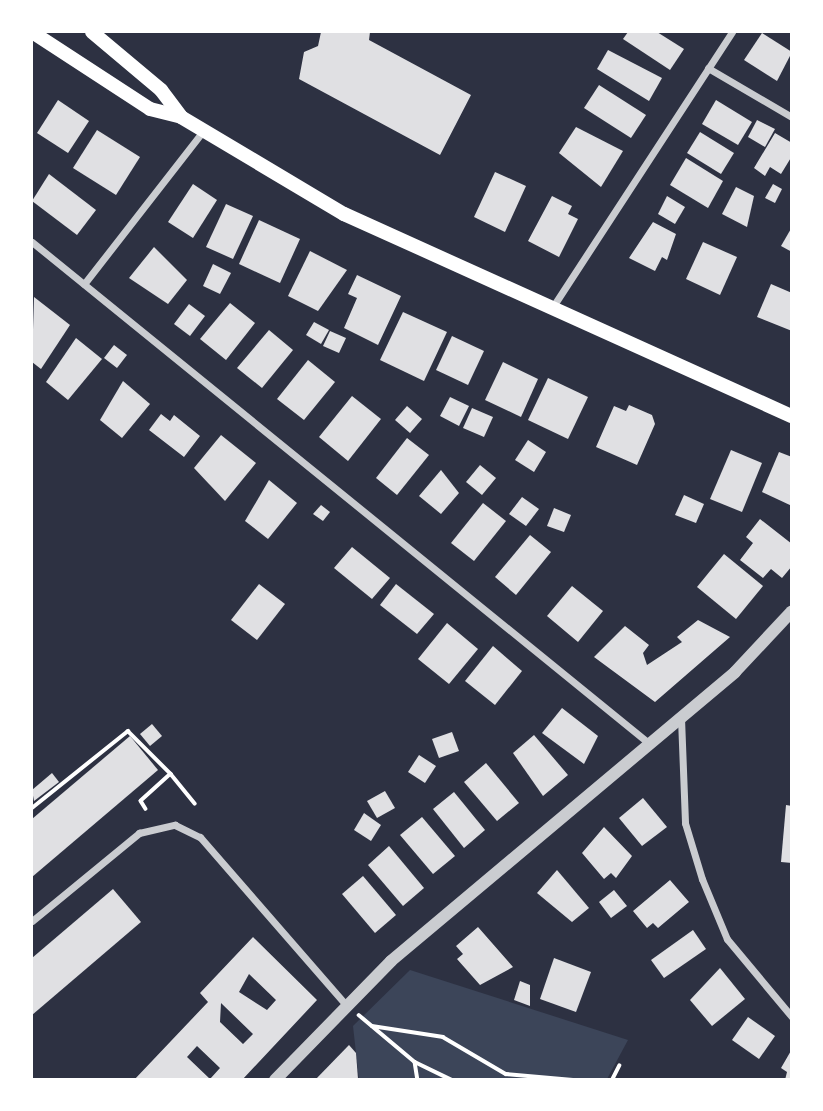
<!DOCTYPE html>
<style>
body{margin:0}
#map{position:relative;width:823px;height:1111px;overflow:hidden;background:#2d3142;font-family:Jost,sans-serif}
div>[style]{position:absolute}
[style*='--x']{left:calc(var(--x)*1px);top:calc(var(--y)*1px);width:calc(var(--w)*1px);rotate:calc(var(--a)*1deg)}
.green>*{inset:0;background:#3c4559}
.building>*{inset:0;background:#e0e0e3}
.path>*{height:3.5px;margin:-1.75px;padding:0 1.75px;transform-origin:1.75px;border-radius:1.75px;background:#fff}
.minor>*{height:7px;margin:-3.5px;padding:0 3.5px;transform-origin:3.5px;border-radius:3.5px;background:#caccd0}
.tertiary>*{height:12px;margin:-6px;padding:0 6px;transform-origin:6px;border-radius:6px;background:#caccd0}
.primary>*{height:14px;margin:-7px;padding:0 7px;transform-origin:7px;border-radius:7px;background:#fff}
span{translate:-50% -50%;white-space:nowrap;text-align:center;line-height:1.15;-webkit-text-stroke:7px #fff;paint-order:stroke}
.frame{position:absolute;inset:0;border:33px solid #fff;pointer-events:none}
</style>
<div id="map">
<div class="green">
<div style="clip-path:polygon(410px 970px,628px 1040px,607px 1079px,359px 1080px,353px 1026px)"></div>
</div>
<div class="building">
<div style="clip-path:polygon(321px 32px,370px 32px,369px 40px,471px 95px,440px 155px,299px 79px,304px 52px,318px 46px)"></div>
<div style="clip-path:polygon(628px 32px,657px 32px,684px 49px,670px 70px,623px 39px)"></div>
<div style="clip-path:polygon(762px 33px,792px 52px,777px 81px,744px 60px)"></div>
<div style="clip-path:polygon(608px 50px,662px 78px,649px 101px,597px 69px)"></div>
<div style="clip-path:polygon(599px 85px,646px 115px,631px 138px,584px 108px)"></div>
<div style="clip-path:polygon(58px 100px,89px 121px,68px 153px,37px 133px)"></div>
<div style="clip-path:polygon(716px 100px,752px 122px,738px 145px,702px 124px)"></div>
<div style="clip-path:polygon(757px 120px,775px 129px,765px 147px,748px 137px)"></div>
<div style="clip-path:polygon(576px 127px,623px 151px,601px 187px,559px 153px)"></div>
<div style="clip-path:polygon(97px 130px,140px 157px,116px 195px,73px 168px)"></div>
<div style="clip-path:polygon(700px 132px,734px 153px,721px 174px,687px 153px)"></div>
<div style="clip-path:polygon(775px 133px,792px 143px,792px 156px,781px 174px,770px 167px,765px 176px,754px 168px)"></div>
<div style="clip-path:polygon(686px 158px,723px 181px,708px 208px,670px 185px)"></div>
<div style="clip-path:polygon(495px 172px,526px 186px,505px 232px,474px 217px)"></div>
<div style="clip-path:polygon(49px 174px,96px 210px,77px 235px,32px 201px)"></div>
<div style="clip-path:polygon(193px 184px,217px 200px,193px 238px,168px 222px)"></div>
<div style="clip-path:polygon(773px 184px,782px 189px,775px 203px,765px 198px)"></div>
<div style="clip-path:polygon(736px 187px,754px 196px,747px 227px,722px 214px)"></div>
<div style="clip-path:polygon(552px 196px,572px 206px,568px 214px,578px 219px,559px 257px,528px 241px)"></div>
<div style="clip-path:polygon(667px 196px,685px 207px,675px 224px,658px 214px)"></div>
<div style="clip-path:polygon(226px 204px,253px 216px,233px 259px,206px 247px)"></div>
<div style="clip-path:polygon(259px 220px,300px 239px,280px 283px,239px 264px)"></div>
<div style="clip-path:polygon(653px 222px,676px 234px,667px 260px,662px 257px,655px 271px,629px 258px)"></div>
<div style="clip-path:polygon(792px 227px,792px 252px,781px 246px)"></div>
<div style="clip-path:polygon(703px 242px,737px 257px,720px 295px,686px 279px)"></div>
<div style="clip-path:polygon(154px 247px,187px 280px,168px 304px,129px 278px)"></div>
<div style="clip-path:polygon(310px 251px,347px 270px,318px 311px,288px 296px)"></div>
<div style="clip-path:polygon(213px 264px,231px 273px,220px 294px,203px 286px)"></div>
<div style="clip-path:polygon(357px 275px,401px 296px,378px 345px,344px 328px,357px 298px,348px 294px)"></div>
<div style="clip-path:polygon(771px 284px,792px 293px,792px 331px,757px 317px)"></div>
<div style="clip-path:polygon(34px 297px,70px 325px,41px 369px,32px 362px)"></div>
<div style="clip-path:polygon(230px 303px,255px 323px,226px 360px,200px 339px)"></div>
<div style="clip-path:polygon(189px 304px,205px 316px,190px 336px,174px 324px)"></div>
<div style="clip-path:polygon(403px 312px,447px 332px,424px 381px,380px 360px)"></div>
<div style="clip-path:polygon(314px 322px,329px 330px,321px 344px,306px 335px)"></div>
<div style="clip-path:polygon(269px 330px,293px 350px,262px 388px,237px 368px)"></div>
<div style="clip-path:polygon(330px 331px,346px 338px,339px 353px,323px 346px)"></div>
<div style="clip-path:polygon(452px 336px,484px 351px,468px 385px,436px 370px)"></div>
<div style="clip-path:polygon(76px 338px,102px 359px,68px 400px,46px 382px)"></div>
<div style="clip-path:polygon(114px 345px,127px 355px,117px 368px,104px 358px)"></div>
<div style="clip-path:polygon(308px 360px,335px 382px,304px 420px,277px 399px)"></div>
<div style="clip-path:polygon(503px 362px,538px 379px,521px 417px,485px 400px)"></div>
<div style="clip-path:polygon(548px 378px,588px 397px,568px 439px,528px 420px)"></div>
<div style="clip-path:polygon(123px 381px,150px 404px,122px 438px,100px 420px)"></div>
<div style="clip-path:polygon(352px 396px,381px 419px,348px 461px,319px 437px)"></div>
<div style="clip-path:polygon(450px 397px,469px 406px,459px 426px,440px 416px)"></div>
<div style="clip-path:polygon(629px 405px,652px 415px,655px 424px,637px 465px,596px 447px,614px 406px,626px 411px)"></div>
<div style="clip-path:polygon(407px 406px,422px 419px,410px 433px,395px 420px)"></div>
<div style="clip-path:polygon(472px 408px,493px 417px,484px 437px,463px 428px)"></div>
<div style="clip-path:polygon(161px 414px,170px 421px,174px 415px,200px 436px,184px 457px,149px 430px)"></div>
<div style="clip-path:polygon(221px 435px,256px 463px,225px 501px,194px 468px)"></div>
<div style="clip-path:polygon(407px 438px,429px 455px,397px 495px,376px 478px)"></div>
<div style="clip-path:polygon(528px 440px,546px 452px,534px 472px,515px 460px)"></div>
<div style="clip-path:polygon(731px 450px,762px 463px,742px 512px,710px 499px)"></div>
<div style="clip-path:polygon(779px 452px,792px 457px,792px 506px,762px 492px)"></div>
<div style="clip-path:polygon(480px 465px,496px 478px,482px 495px,466px 482px)"></div>
<div style="clip-path:polygon(441px 470px,459px 493px,441px 514px,419px 496px)"></div>
<div style="clip-path:polygon(269px 480px,297px 503px,268px 539px,245px 521px)"></div>
<div style="clip-path:polygon(684px 495px,704px 504px,696px 523px,675px 515px)"></div>
<div style="clip-path:polygon(522px 497px,539px 509px,526px 526px,509px 514px)"></div>
<div style="clip-path:polygon(483px 503px,506px 521px,474px 561px,451px 543px)"></div>
<div style="clip-path:polygon(321px 505px,330px 512px,323px 521px,313px 514px)"></div>
<div style="clip-path:polygon(554px 508px,571px 515px,564px 532px,547px 526px)"></div>
<div style="clip-path:polygon(760px 519px,792px 544px,792px 566px,782px 578px,771px 569px,763px 578px,740px 560px,753px 543px,746px 537px)"></div>
<div style="clip-path:polygon(530px 535px,551px 552px,516px 595px,495px 577px)"></div>
<div style="clip-path:polygon(352px 547px,390px 578px,372px 599px,334px 568px)"></div>
<div style="clip-path:polygon(724px 554px,763px 586px,736px 619px,697px 587px)"></div>
<div style="clip-path:polygon(259px 584px,285px 604px,257px 640px,231px 620px)"></div>
<div style="clip-path:polygon(396px 584px,434px 614px,417px 634px,380px 605px)"></div>
<div style="clip-path:polygon(572px 586px,603px 611px,578px 642px,547px 616px)"></div>
<div style="clip-path:polygon(698px 620px,730px 637px,655px 702px,594px 657px,625px 626px,649px 645px,643px 653px,647px 665px,682px 642px,677px 637px)"></div>
<div style="clip-path:polygon(447px 623px,478px 649px,449px 684px,418px 659px)"></div>
<div style="clip-path:polygon(493px 646px,522px 671px,495px 705px,465px 681px)"></div>
<div style="clip-path:polygon(562px 708px,598px 736px,584px 764px,542px 733px)"></div>
<div style="clip-path:polygon(152px 724px,162px 736px,150px 746px,140px 734px)"></div>
<div style="clip-path:polygon(452px 732px,459px 751px,439px 758px,432px 739px)"></div>
<div style="clip-path:polygon(534px 735px,568px 775px,543px 796px,513px 753px)"></div>
<div style="clip-path:polygon(130px 736px,158px 770px,32px 877px,32px 819px)"></div>
<div style="clip-path:polygon(419px 755px,436px 766px,425px 783px,408px 772px)"></div>
<div style="clip-path:polygon(486px 763px,519px 803px,497px 821px,464px 782px)"></div>
<div style="clip-path:polygon(52px 773px,59px 782px,34px 801px,32px 790px)"></div>
<div style="clip-path:polygon(385px 791px,395px 808px,377px 818px,367px 801px)"></div>
<div style="clip-path:polygon(454px 792px,485px 830px,464px 848px,433px 809px)"></div>
<div style="clip-path:polygon(643px 798px,667px 827px,642px 846px,619px 818px)"></div>
<div style="clip-path:polygon(786px 805px,792px 806px,792px 863px,781px 862px)"></div>
<div style="clip-path:polygon(364px 813px,381px 825px,371px 841px,354px 830px)"></div>
<div style="clip-path:polygon(422px 817px,455px 856px,433px 874px,400px 835px)"></div>
<div style="clip-path:polygon(604px 827px,632px 856px,616px 878px,611px 873px,604px 879px,582px 853px)"></div>
<div style="clip-path:polygon(389px 846px,424px 888px,403px 906px,368px 865px)"></div>
<div style="clip-path:polygon(557px 870px,589px 908px,572px 922px,537px 893px)"></div>
<div style="clip-path:polygon(363px 876px,396px 915px,375px 933px,342px 894px)"></div>
<div style="clip-path:polygon(670px 880px,689px 902px,658px 928px,653px 923px,647px 928px,633px 911px)"></div>
<div style="clip-path:polygon(113px 889px,141px 922px,32px 1015px,32px 958px)"></div>
<div style="clip-path:polygon(614px 890px,627px 906px,611px 918px,599px 902px)"></div>
<div style="clip-path:polygon(478px 927px,513px 967px,480px 985px,457px 959px,463px 954px,456px 946px)"></div>
<div style="clip-path:polygon(693px 930px,706px 949px,664px 978px,651px 960px)"></div>
<div style="clip-path:polygon(evenodd,253px 937px,317px 1000px,242px 1080px,134px 1080px,208px 1002px,200px 993px,253px 937px,249px 974px,276px 1000px,267px 1010px,239px 992px,249px 974px,253px 937px,221px 1003px,253px 1034px,243px 1044px,220px 1022px,221px 1003px,253px 937px,197px 1046px,220px 1068px,210px 1079px,187px 1057px,197px 1046px)"></div>
<div style="clip-path:polygon(554px 958px,591px 972px,576px 1012px,540px 999px)"></div>
<div style="clip-path:polygon(720px 968px,745px 999px,712px 1026px,690px 1000px)"></div>
<div style="clip-path:polygon(520px 981px,530px 985px,530px 1006px,514px 1000px)"></div>
<div style="clip-path:polygon(748px 1017px,775px 1036px,759px 1059px,732px 1040px)"></div>
<div style="clip-path:polygon(349px 1045px,356px 1053px,358px 1079px,315px 1080px)"></div>
<div style="clip-path:polygon(792px 1049px,792px 1080px,785px 1080px,787px 1072px,781px 1068px)"></div>
</div>
<div class="path">
<div style="--x:171;--y:774;--w:38;--a:51"></div>
<div style="--x:32;--y:808;--w:123;--a:-38.7"></div>
<div style="--x:128;--y:731;--w:61;--a:45"></div>
<div style="--x:171;--y:774;--w:40;--a:138"></div>
<div style="--x:141;--y:801;--w:9;--a:58"></div>
<div style="--x:359;--y:1015;--w:73;--a:40"></div>
<div style="--x:415;--y:1062;--w:41;--a:25.9"></div>
<div style="--x:372;--y:1026;--w:72;--a:8.8"></div>
<div style="--x:443;--y:1037;--w:73;--a:30.4"></div>
<div style="--x:506;--y:1074;--w:67;--a:5.1"></div>
<div style="--x:415;--y:1062;--w:18;--a:81"></div>
<div style="--x:612;--y:1080;--w:16;--a:-63"></div>
</div>
<div class="minor">
<div style="--x:708;--y:68;--w:97;--a:30.3"></div>
<div style="--x:32;--y:242;--w:796;--a:39.09"></div>
<div style="--x:84;--y:284;--w:194;--a:-52.1"></div>
<div style="--x:552;--y:308;--w:330;--a:-56.9"></div>
<div style="--x:681;--y:718;--w:105;--a:87.8"></div>
<div style="--x:685;--y:823;--w:59;--a:73.1"></div>
<div style="--x:702;--y:879;--w:65;--a:67.4"></div>
<div style="--x:727;--y:939;--w:102;--a:50.2"></div>
<div style="--x:32;--y:921;--w:139;--a:-39.4"></div>
<div style="--x:139;--y:833;--w:37;--a:-13"></div>
<div style="--x:175;--y:825;--w:28;--a:26"></div>
<div style="--x:200;--y:837;--w:223;--a:49"></div>
</div>
<div class="tertiary">
<div style="--x:275;--y:1080;--w:166;--a:-45.7"></div>
<div style="--x:391;--y:961;--w:449;--a:-40"></div>
<div style="--x:735;--y:672;--w:83;--a:-46.9"></div>
</div>
<div class="primary">
<div style="--x:32;--y:32;--w:141;--a:33.1"></div>
<div style="--x:150;--y:109;--w:32;--a:14"></div>
<div style="--x:181;--y:117;--w:190;--a:30.8"></div>
<div style="--x:344;--y:214;--w:491;--a:24.3"></div>
<div style="--x:92;--y:32;--w:90;--a:40"></div>
<div style="--x:161;--y:90;--w:34;--a:53"></div>
</div>
<div class="frame"></div>
</div>
